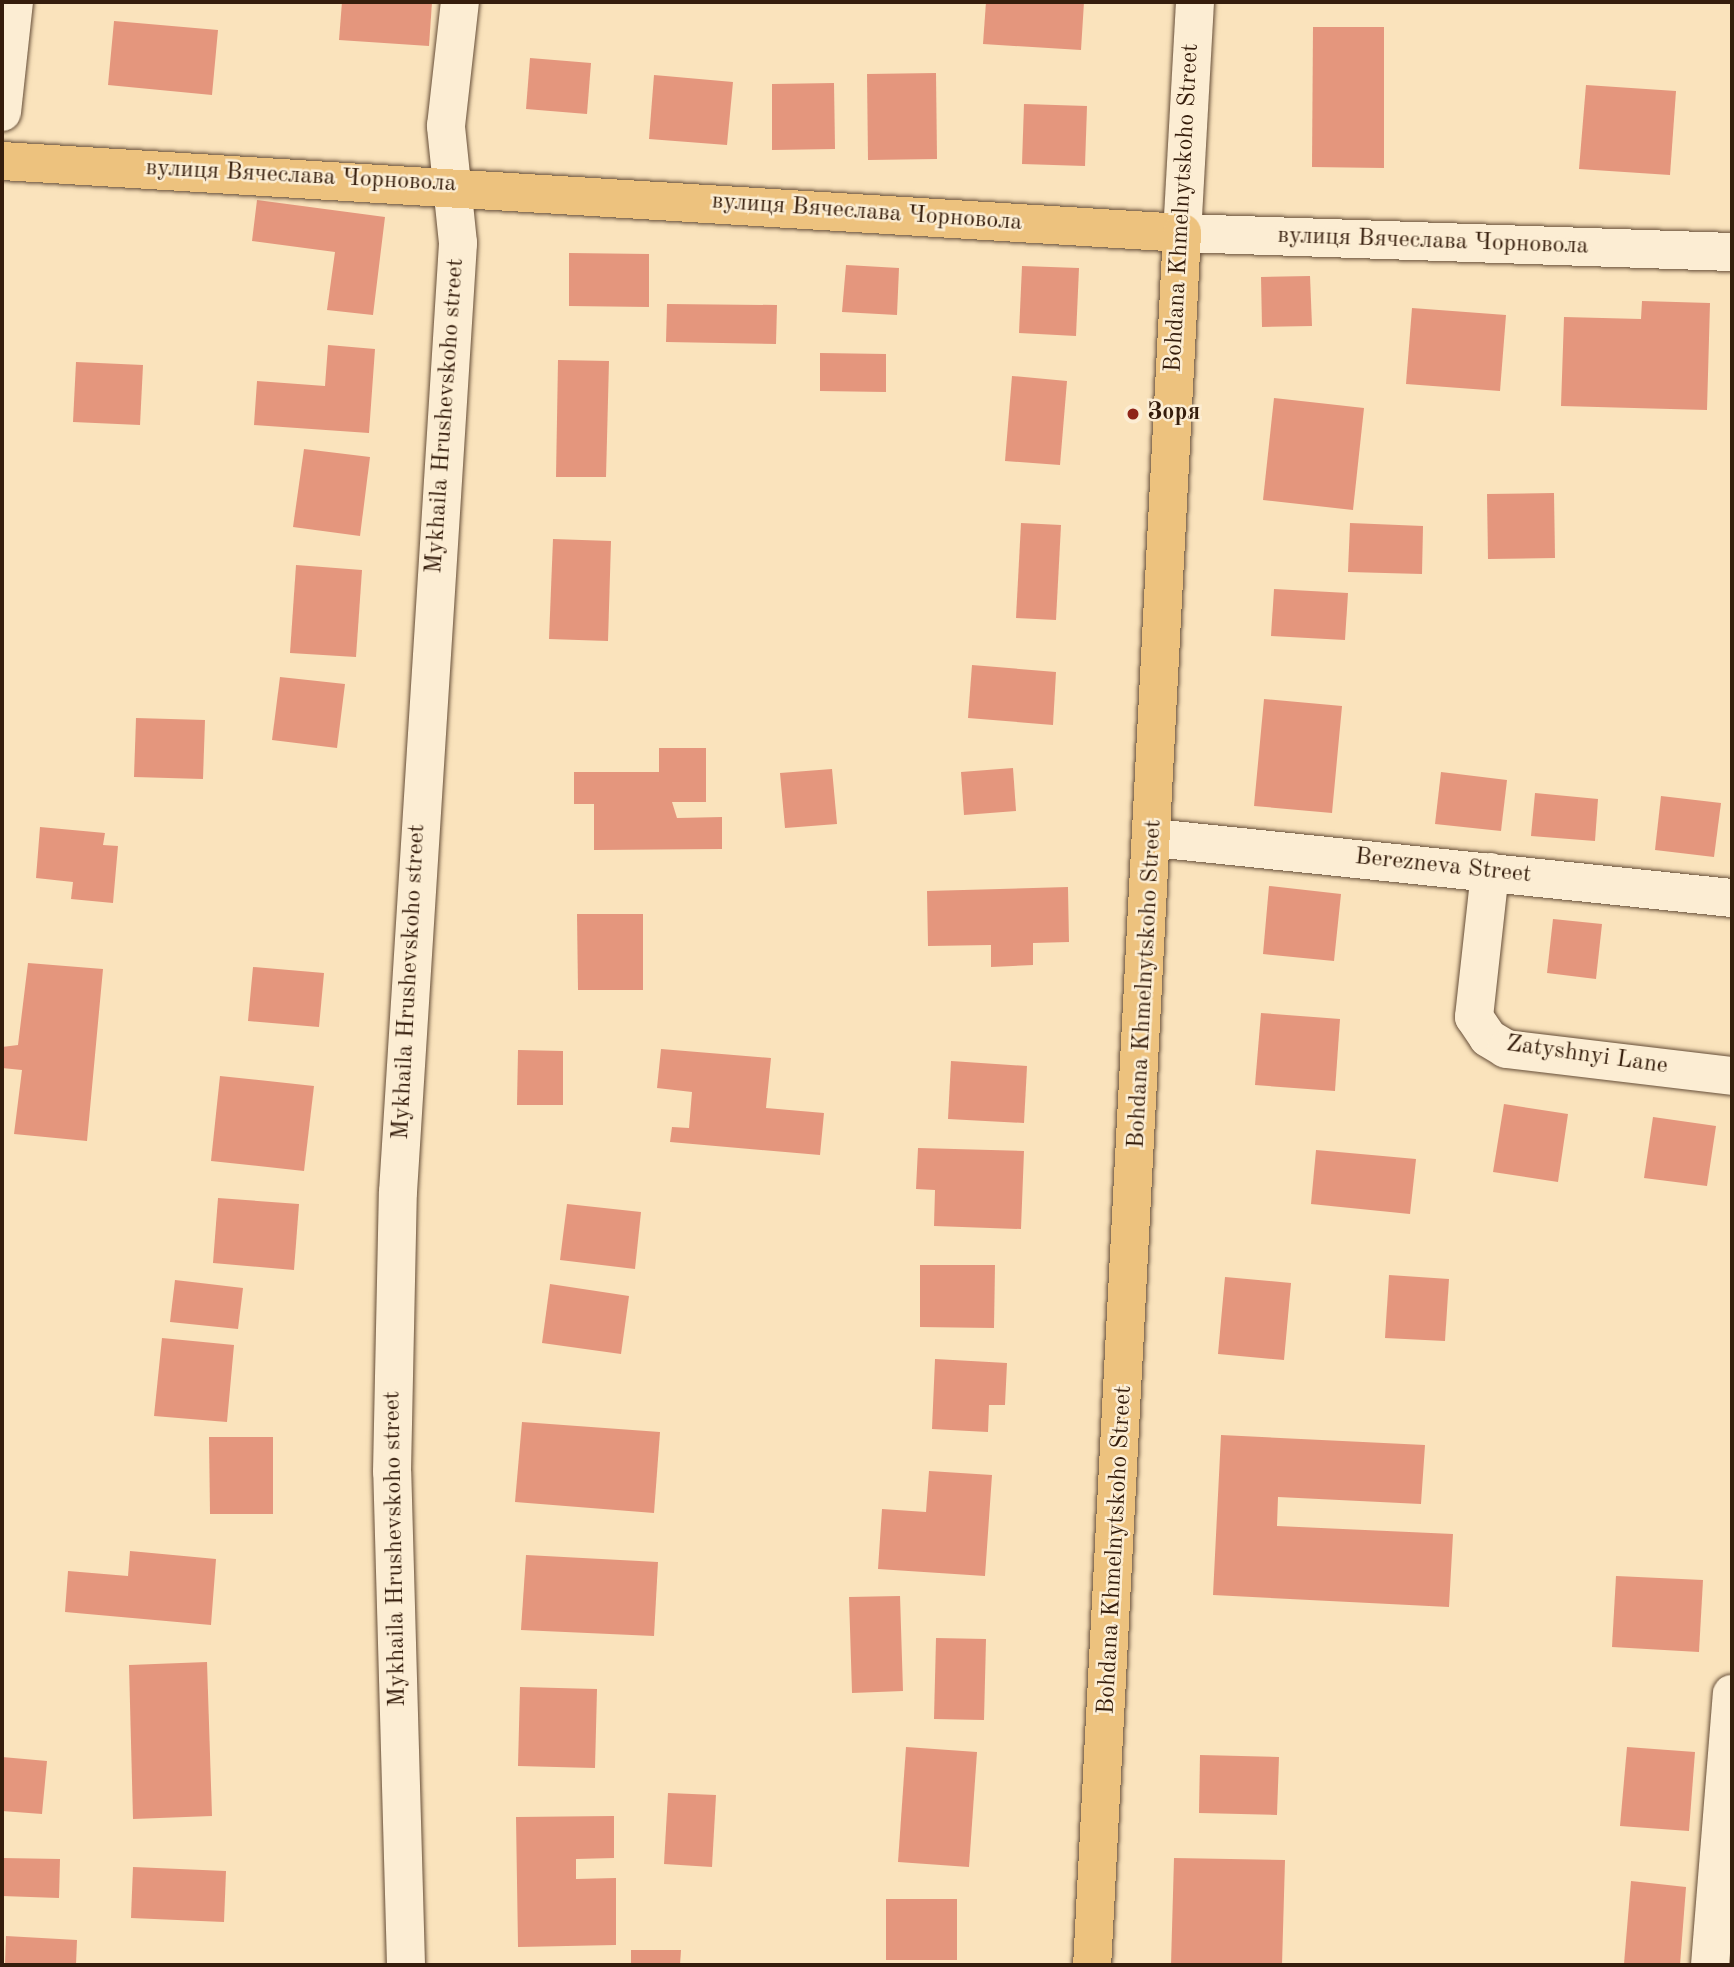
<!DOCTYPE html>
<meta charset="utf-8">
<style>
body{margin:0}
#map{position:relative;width:1734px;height:1967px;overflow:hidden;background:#fae3bc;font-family:"Old Standard TT",serif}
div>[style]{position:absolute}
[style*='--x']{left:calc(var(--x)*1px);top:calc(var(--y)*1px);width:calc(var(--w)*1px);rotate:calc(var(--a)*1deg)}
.building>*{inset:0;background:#e4967d}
.roads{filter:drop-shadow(0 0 2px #664e38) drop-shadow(0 0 2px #664e38)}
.minor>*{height:38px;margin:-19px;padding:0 19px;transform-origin:19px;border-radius:19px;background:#fcedd3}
.major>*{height:38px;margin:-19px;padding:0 19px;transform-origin:19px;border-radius:19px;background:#edc27e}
.dots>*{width:19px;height:19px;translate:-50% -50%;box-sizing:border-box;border:4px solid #fcedd3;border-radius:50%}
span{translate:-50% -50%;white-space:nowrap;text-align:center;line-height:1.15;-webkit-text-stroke:5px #fcedd3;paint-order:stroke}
.street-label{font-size:24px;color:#351d0c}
.poi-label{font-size:24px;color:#351d0c;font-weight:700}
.left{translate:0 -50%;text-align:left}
.frame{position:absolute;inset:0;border:4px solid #351d0c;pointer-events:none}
</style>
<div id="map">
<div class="building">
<div style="clip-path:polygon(342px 2px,432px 2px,429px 46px,339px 40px)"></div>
<div style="clip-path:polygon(986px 2px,1084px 2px,1081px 50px,983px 44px)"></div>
<div style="clip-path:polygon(114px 21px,218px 30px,212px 95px,108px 85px)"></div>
<div style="clip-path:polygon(1313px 27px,1384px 27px,1384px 168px,1312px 167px)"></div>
<div style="clip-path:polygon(530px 58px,591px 63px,587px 114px,526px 109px)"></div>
<div style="clip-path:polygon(936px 73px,937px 159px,868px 160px,867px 74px)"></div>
<div style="clip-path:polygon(654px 75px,733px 82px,727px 145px,649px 139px)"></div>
<div style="clip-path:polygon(834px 83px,835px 149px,772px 150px,772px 84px)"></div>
<div style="clip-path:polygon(1586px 85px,1676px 91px,1670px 175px,1579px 169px)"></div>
<div style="clip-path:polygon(1024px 104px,1087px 106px,1085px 166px,1022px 164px)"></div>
<div style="clip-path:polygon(257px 200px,385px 217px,373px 315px,327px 310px,335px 252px,252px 241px)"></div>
<div style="clip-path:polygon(569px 253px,649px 254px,649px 307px,569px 306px)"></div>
<div style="clip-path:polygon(846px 265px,899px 268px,897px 315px,842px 312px)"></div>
<div style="clip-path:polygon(1022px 266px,1079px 268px,1076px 336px,1019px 333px)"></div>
<div style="clip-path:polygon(1310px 276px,1312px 326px,1262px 327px,1261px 277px)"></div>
<div style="clip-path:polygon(1642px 301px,1710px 303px,1707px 410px,1561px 406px,1564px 317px,1641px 319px)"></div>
<div style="clip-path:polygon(667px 304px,777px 305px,776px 344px,666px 342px)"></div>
<div style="clip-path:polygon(1412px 308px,1506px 315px,1500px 391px,1406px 384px)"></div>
<div style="clip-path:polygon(328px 345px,375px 349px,369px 433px,254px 425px,257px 381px,325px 386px)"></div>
<div style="clip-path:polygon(820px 353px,886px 354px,886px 392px,820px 391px)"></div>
<div style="clip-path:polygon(558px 360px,609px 361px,606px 477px,556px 477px)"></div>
<div style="clip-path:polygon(76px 362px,143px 365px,140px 425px,73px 422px)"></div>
<div style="clip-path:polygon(1012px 376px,1067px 381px,1060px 465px,1005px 461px)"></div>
<div style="clip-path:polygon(1274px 398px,1364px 408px,1353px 510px,1263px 500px)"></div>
<div style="clip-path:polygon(304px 449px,370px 457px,360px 536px,293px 527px)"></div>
<div style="clip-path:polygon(1554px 493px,1555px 558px,1488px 559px,1487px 494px)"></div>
<div style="clip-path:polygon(1021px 523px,1061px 525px,1056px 620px,1016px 618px)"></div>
<div style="clip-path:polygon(1350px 523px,1423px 526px,1422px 574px,1348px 572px)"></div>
<div style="clip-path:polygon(553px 539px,611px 541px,608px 641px,549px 639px)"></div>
<div style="clip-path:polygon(296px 565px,362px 570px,356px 657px,290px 653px)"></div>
<div style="clip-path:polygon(1274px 589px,1348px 593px,1345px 640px,1271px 636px)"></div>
<div style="clip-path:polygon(972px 665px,1056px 672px,1053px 725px,968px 718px)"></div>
<div style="clip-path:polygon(280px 677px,345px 684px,337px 748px,272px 740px)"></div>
<div style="clip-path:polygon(1264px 699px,1342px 706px,1332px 813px,1254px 806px)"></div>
<div style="clip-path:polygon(136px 718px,205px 720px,203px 779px,134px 777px)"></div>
<div style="clip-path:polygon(659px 748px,706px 748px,706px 802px,672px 802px,677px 818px,722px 817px,722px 849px,594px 850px,594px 804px,574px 804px,574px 772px,659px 772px)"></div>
<div style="clip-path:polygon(1013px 768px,1016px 811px,964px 815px,961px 772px)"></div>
<div style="clip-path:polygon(832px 769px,837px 824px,785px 828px,780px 773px)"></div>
<div style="clip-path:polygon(1441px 772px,1507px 780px,1501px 831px,1435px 824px)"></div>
<div style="clip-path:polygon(1535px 793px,1598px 799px,1595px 841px,1531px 836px)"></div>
<div style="clip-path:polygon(1661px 796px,1721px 803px,1714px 857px,1655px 850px)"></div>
<div style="clip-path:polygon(40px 827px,105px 833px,103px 845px,118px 846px,113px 903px,71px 899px,73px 882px,36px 878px)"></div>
<div style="clip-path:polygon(1269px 886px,1341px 894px,1334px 961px,1263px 954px)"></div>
<div style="clip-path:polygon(1068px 887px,1069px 942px,1033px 943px,1033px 965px,991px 967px,991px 945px,928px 946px,927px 891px)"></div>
<div style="clip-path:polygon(577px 914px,643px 914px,643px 990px,578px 990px)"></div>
<div style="clip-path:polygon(1553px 919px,1602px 924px,1596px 979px,1547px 973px)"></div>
<div style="clip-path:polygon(28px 963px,103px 969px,87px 1141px,14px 1134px,22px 1070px,2px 1068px,2px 1047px,18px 1045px)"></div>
<div style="clip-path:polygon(253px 967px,324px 973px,319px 1027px,248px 1021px)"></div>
<div style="clip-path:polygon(1261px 1013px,1340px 1019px,1335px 1091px,1255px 1085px)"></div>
<div style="clip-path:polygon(661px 1049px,771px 1058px,766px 1108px,824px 1113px,820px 1155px,670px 1142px,672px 1127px,689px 1128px,692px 1092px,657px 1088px)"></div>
<div style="clip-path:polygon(518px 1050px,563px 1051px,563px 1105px,517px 1105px)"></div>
<div style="clip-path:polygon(951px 1061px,1027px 1066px,1024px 1123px,948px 1119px)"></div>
<div style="clip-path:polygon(220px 1076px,314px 1086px,304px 1171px,211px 1161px)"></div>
<div style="clip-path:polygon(1504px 1104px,1568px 1114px,1558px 1182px,1493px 1172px)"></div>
<div style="clip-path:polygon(1653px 1117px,1716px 1126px,1707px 1186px,1644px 1178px)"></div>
<div style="clip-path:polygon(918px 1148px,1024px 1151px,1021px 1229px,934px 1226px,935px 1190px,916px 1189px)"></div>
<div style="clip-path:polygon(1316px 1150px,1416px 1159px,1410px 1214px,1311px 1204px)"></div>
<div style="clip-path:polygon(218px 1198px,299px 1204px,294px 1270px,213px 1263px)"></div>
<div style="clip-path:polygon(567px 1204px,641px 1212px,635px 1269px,560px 1260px)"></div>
<div style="clip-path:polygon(920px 1265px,995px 1265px,994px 1328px,920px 1327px)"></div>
<div style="clip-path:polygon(1389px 1275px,1449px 1279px,1445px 1341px,1385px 1338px)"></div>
<div style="clip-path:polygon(1225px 1277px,1291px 1283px,1284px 1360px,1218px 1354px)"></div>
<div style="clip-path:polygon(175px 1280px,243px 1288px,238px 1329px,170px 1322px)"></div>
<div style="clip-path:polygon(550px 1284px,629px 1296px,621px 1354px,542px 1343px)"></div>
<div style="clip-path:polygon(162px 1338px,234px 1345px,227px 1422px,154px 1416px)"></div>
<div style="clip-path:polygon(935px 1359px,1007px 1363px,1005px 1405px,989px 1405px,988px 1432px,932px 1429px)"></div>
<div style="clip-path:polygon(522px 1422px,660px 1432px,654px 1513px,515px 1502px)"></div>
<div style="clip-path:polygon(1221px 1435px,1425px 1445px,1421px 1504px,1278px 1497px,1277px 1526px,1453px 1534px,1449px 1607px,1213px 1595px)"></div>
<div style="clip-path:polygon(209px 1437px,273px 1437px,273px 1514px,210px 1514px)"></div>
<div style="clip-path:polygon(929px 1471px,992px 1475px,985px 1576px,878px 1569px,882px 1509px,926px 1512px)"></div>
<div style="clip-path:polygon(130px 1551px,216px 1559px,211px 1625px,65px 1612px,68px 1571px,128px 1576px)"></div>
<div style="clip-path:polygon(526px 1555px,658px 1562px,654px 1636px,521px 1630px)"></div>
<div style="clip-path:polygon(1616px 1576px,1703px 1580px,1699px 1652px,1612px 1647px)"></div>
<div style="clip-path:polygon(900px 1596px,903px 1691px,852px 1693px,849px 1597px)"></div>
<div style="clip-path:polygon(936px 1638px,986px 1639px,984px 1720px,934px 1719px)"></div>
<div style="clip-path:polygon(207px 1662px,212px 1816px,133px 1819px,129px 1665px)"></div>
<div style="clip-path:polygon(520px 1687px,597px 1689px,595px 1768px,518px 1766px)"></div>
<div style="clip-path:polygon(906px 1747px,977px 1752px,969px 1867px,898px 1862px)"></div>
<div style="clip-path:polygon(1627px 1747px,1695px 1752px,1689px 1831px,1620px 1826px)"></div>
<div style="clip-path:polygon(1200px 1755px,1279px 1757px,1277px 1815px,1199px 1813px)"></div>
<div style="clip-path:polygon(2px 1757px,47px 1761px,42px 1814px,2px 1811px)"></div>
<div style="clip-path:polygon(668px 1793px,716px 1795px,712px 1867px,664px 1864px)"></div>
<div style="clip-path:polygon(614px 1816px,614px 1858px,576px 1859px,576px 1879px,616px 1878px,616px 1945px,518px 1947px,516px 1817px)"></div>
<div style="clip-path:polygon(2px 1858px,60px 1859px,59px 1898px,2px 1896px)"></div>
<div style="clip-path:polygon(1174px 1858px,1285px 1860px,1282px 1965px,1171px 1965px)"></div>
<div style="clip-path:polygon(133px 1867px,226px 1871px,224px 1922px,131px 1918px)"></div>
<div style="clip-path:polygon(1631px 1881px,1686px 1887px,1680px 1965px,1624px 1964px)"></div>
<div style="clip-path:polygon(886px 1899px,957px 1899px,957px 1960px,886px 1960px)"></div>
<div style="clip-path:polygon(6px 1936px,77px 1940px,76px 1965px,5px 1965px)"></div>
<div style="clip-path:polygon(631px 1950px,681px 1950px,680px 1965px,631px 1965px)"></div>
</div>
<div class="roads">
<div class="minor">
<div style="--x:1195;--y:2;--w:231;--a:93.2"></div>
<div style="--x:1182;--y:233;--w:550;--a:1.98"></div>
<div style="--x:2;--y:112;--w:111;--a:-83.8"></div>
<div style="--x:1154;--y:838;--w:581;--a:5.93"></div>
<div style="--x:1490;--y:872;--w:146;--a:96.3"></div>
<div style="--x:1474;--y:1017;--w:25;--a:56"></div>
<div style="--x:1488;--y:1038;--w:21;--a:31"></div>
<div style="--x:1506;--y:1049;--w:228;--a:6.8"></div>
<div style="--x:406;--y:1965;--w:493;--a:-91.6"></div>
<div style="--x:392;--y:1472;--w:280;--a:-88.8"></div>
<div style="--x:398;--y:1192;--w:951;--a:-86.38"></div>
<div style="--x:458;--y:243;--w:118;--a:-95.9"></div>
<div style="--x:446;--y:126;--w:125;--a:-83.6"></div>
<div style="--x:1710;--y:1965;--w:272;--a:-85.4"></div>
</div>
<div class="major">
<div style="--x:2;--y:161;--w:1182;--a:3.49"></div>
<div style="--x:1182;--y:233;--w:1734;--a:92.97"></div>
</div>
</div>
<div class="dots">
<div style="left:1133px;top:414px;background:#8f2418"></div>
</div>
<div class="street-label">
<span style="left:301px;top:177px;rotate:3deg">вулиця Вячеслава Чорновола</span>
<span style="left:1183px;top:208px;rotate:-87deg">Bohdana Khmelnytskoho Street</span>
<span style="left:867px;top:213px;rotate:4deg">вулиця Вячеслава Чорновола</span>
<span style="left:1433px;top:242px;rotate:2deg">вулиця Вячеслава Чорновола</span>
<span style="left:446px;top:416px;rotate:-86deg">Mykhaila Hrushevskoho street</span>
<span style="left:1443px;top:867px;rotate:6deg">Berezneva Street</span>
<span style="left:410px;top:982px;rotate:-87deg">Mykhaila Hrushevskoho street</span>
<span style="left:1146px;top:984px;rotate:-87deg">Bohdana Khmelnytskoho Street</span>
<span style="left:1587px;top:1056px;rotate:8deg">Zatyshnyi Lane</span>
<span style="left:396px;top:1549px;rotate:-91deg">Mykhaila Hrushevskoho street</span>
<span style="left:1116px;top:1550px;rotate:-87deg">Bohdana Khmelnytskoho Street</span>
</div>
<div class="poi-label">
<span class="left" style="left:1147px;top:414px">Зоря</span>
</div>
<div class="frame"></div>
</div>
